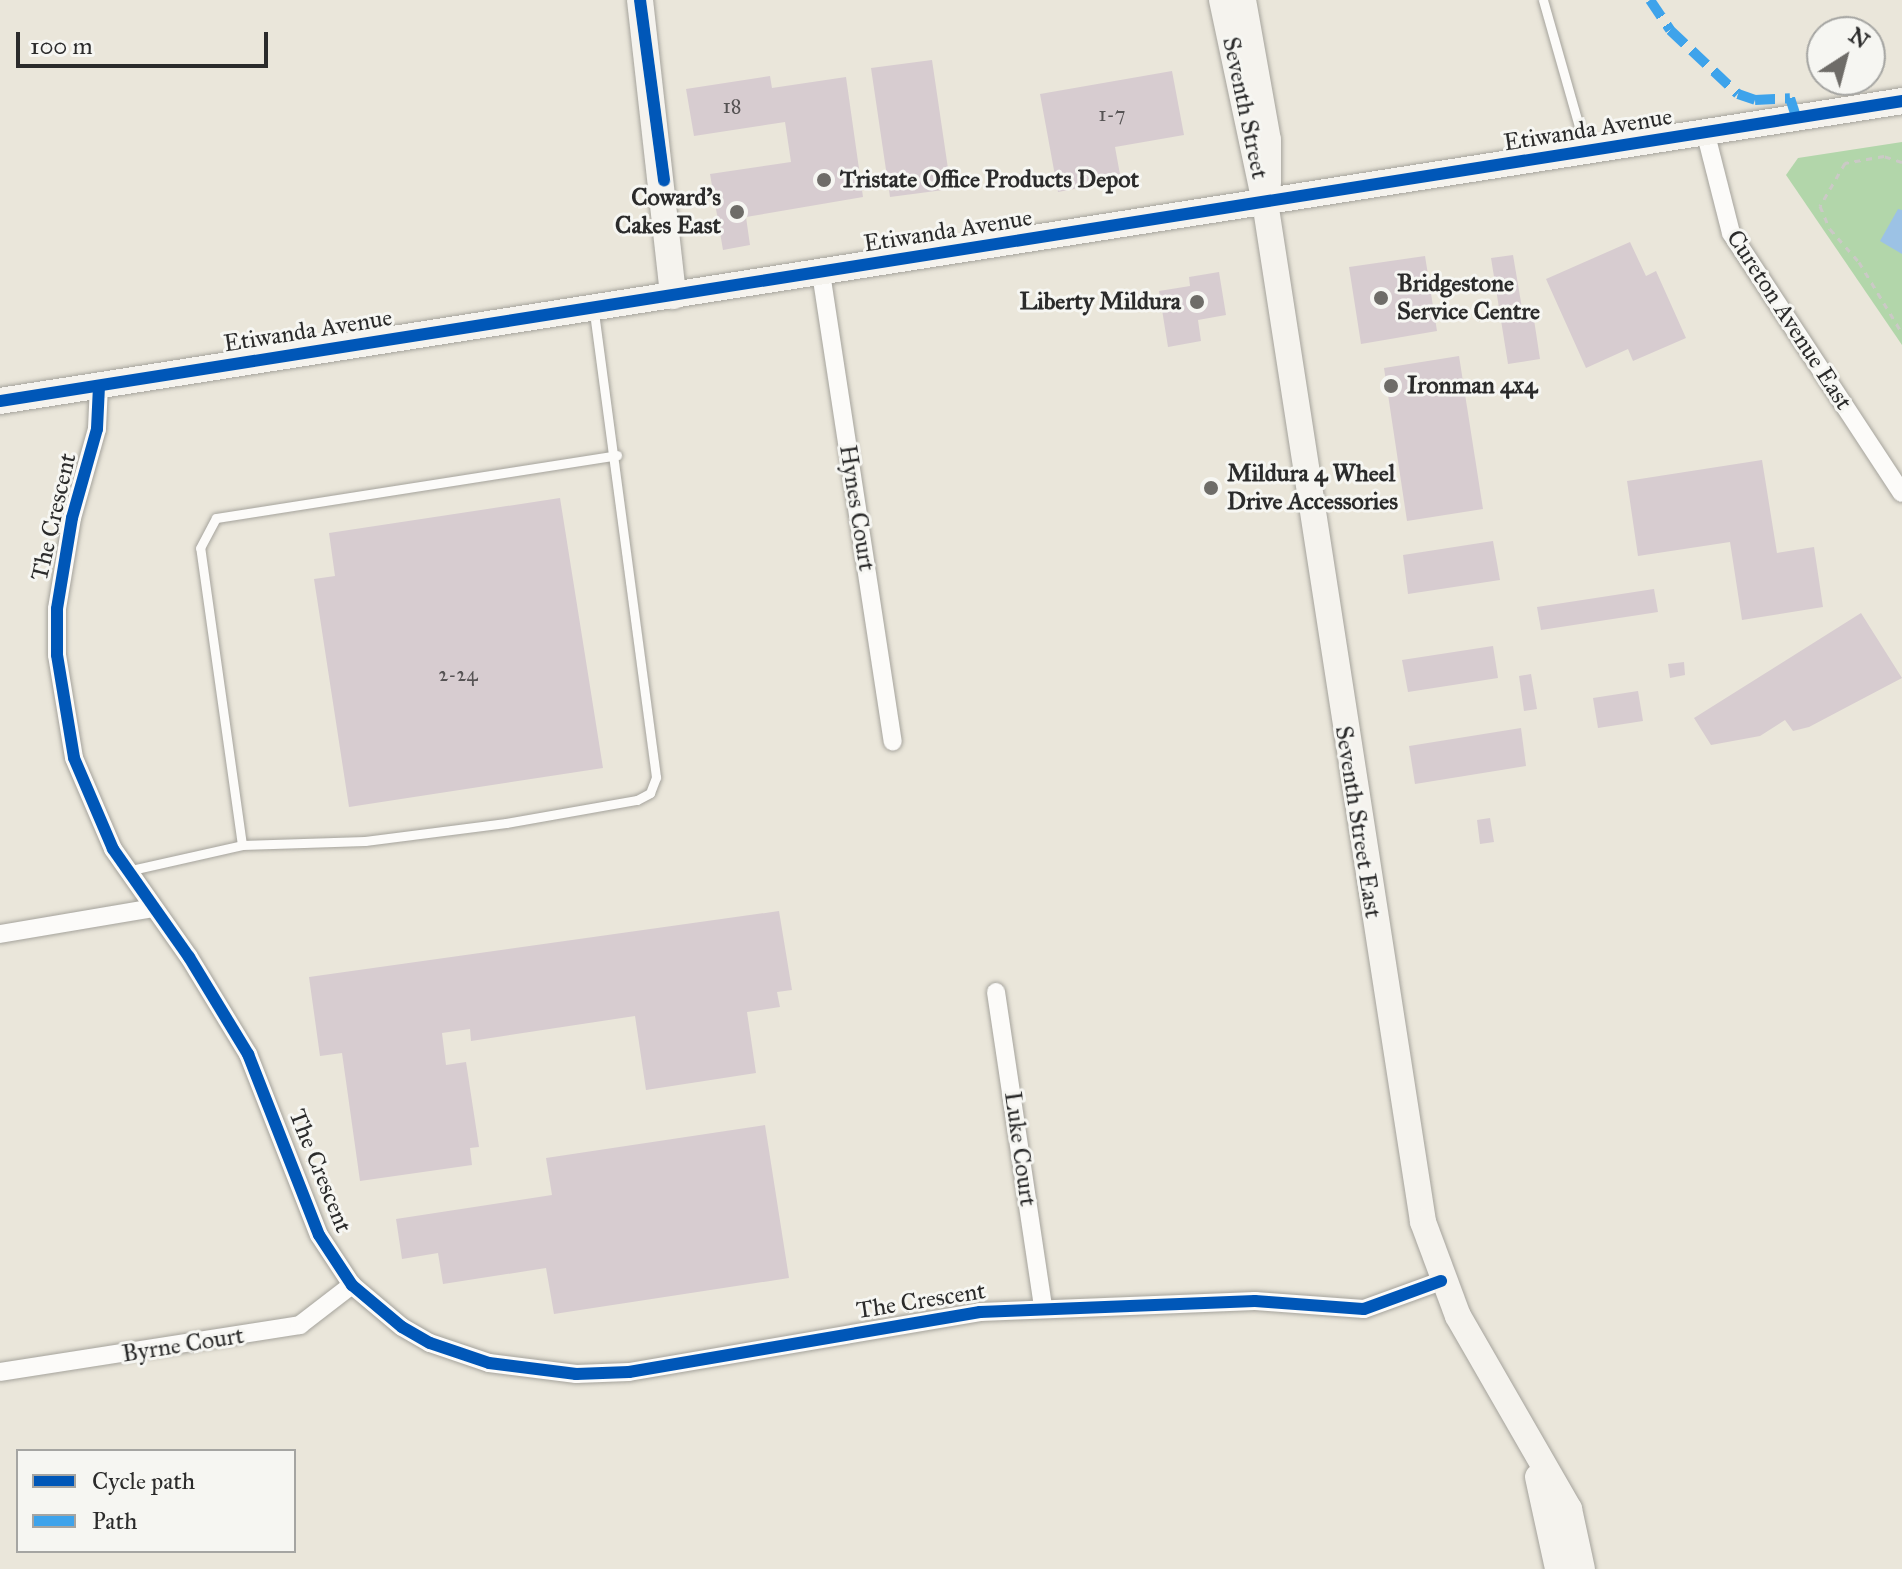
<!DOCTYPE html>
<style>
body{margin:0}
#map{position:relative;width:1902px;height:1569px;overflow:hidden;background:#eae6da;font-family:"IM FELL Great Primer",serif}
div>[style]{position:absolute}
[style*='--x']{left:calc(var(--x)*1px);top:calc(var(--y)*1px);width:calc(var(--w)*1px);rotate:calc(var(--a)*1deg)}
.green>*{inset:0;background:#b2d6aa}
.water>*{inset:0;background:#9cc2e5}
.building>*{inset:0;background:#d7ccd0}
.path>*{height:3px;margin-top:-1.5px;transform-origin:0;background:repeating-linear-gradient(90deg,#cbc9c6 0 6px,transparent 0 12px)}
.roads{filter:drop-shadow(0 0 2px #a5a39c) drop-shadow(0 0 2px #a5a39c)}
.lane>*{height:9px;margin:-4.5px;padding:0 4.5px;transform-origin:4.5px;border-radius:4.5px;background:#fcfbf9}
.street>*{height:18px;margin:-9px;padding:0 9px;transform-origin:9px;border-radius:9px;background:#fcfbf9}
.secondary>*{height:26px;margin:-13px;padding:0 13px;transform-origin:13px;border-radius:13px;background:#f5f3ee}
.quiet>*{height:10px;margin-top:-5px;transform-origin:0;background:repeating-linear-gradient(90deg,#3ea3eb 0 20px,transparent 0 30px)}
.cycleway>*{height:12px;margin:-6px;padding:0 6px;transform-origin:6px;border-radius:6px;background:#0057b8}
.dots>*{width:22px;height:22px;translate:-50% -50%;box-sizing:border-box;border:4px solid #f6f6f2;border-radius:50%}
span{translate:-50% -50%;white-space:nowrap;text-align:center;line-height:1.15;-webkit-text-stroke:6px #f6f6f2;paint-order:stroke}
.number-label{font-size:20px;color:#565354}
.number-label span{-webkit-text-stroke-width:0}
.street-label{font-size:24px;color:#2b2b2b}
.poi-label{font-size:24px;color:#2b2b2b;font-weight:700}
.left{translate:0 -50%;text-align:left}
.right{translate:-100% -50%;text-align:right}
.legend{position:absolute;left:16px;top:1449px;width:280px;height:104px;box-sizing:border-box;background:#f6f6f2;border:2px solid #a5a5a2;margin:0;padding:10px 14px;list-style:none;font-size:24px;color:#2b2b2b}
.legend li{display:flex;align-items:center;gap:16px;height:40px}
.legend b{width:40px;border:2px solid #a5a5a2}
.north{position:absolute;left:1806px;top:16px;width:80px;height:80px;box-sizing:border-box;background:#f6f6f2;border:2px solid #a5a5a2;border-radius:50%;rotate:36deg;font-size:22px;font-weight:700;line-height:32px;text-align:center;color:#2b2b2b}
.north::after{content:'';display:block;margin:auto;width:28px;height:36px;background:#6e6c68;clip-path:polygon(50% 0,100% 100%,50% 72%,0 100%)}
.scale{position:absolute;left:16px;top:32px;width:252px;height:36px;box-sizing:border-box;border:4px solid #2b2b2b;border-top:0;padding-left:10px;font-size:24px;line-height:28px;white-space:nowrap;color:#2b2b2b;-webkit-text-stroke:6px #f6f6f2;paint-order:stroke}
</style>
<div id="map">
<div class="green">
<div style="clip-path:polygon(1902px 142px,1902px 345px,1786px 175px,1798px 158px)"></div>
</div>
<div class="water">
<div style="clip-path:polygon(1898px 209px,1902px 210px,1902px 254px,1880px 241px)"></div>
</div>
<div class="building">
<div style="clip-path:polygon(932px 60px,951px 189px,890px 197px,871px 68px)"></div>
<div style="clip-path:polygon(1172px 71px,1184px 135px,1115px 147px,1121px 180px,1058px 192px,1040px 94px)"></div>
<div style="clip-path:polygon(770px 76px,772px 88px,846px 77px,863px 197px,746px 217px,750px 245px,723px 250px,710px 174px,791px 162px,785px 122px,694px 136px,686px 89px)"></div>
<div style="clip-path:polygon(1630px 242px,1646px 276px,1656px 271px,1686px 338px,1633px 361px,1628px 349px,1586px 368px,1546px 279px)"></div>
<div style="clip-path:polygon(1513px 255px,1523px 314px,1533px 313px,1540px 359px,1508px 364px,1491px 258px)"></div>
<div style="clip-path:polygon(1425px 256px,1437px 331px,1361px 344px,1349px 267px)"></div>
<div style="clip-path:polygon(1219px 272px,1226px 315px,1198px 320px,1201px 341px,1168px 347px,1159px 291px,1190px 286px,1189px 277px)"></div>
<div style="clip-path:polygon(1459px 356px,1483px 509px,1407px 521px,1384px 368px)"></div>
<div style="clip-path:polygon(1762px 460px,1777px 553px,1814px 547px,1823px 607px,1742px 620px,1730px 542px,1638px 556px,1627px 481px)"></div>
<div style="clip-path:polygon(560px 498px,603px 768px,349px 807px,314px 579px,335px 576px,329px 533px)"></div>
<div style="clip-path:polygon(1493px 541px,1500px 580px,1408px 594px,1403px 555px)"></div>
<div style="clip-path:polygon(1654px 589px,1658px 612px,1541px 630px,1537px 607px)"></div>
<div style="clip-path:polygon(1861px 613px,1902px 678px,1809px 727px,1793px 731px,1785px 720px,1760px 736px,1711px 745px,1694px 718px)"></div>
<div style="clip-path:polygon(1493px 646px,1498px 678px,1408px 692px,1402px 660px)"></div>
<div style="clip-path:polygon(1684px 662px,1685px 675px,1670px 678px,1668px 664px)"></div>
<div style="clip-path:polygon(1531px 674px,1537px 709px,1524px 711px,1519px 676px)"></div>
<div style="clip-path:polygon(1638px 691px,1643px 721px,1598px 728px,1593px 698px)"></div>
<div style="clip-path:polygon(1521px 728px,1526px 766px,1415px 784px,1409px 746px)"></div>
<div style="clip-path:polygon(1490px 818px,1494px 842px,1480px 844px,1477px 820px)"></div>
<div style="clip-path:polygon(779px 911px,792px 990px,777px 992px,780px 1007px,747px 1012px,756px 1073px,646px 1090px,635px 1016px,471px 1041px,470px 1029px,442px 1033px,446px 1065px,466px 1062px,479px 1147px,470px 1148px,472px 1165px,360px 1181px,342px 1053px,320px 1056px,309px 977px)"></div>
<div style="clip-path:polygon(765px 1125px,789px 1278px,554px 1314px,546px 1268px,443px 1284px,438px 1253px,402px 1259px,396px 1219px,552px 1195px,546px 1158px)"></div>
</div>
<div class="path">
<div style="--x:1902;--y:162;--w:19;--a:-162"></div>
<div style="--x:1884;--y:156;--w:40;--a:170"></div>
<div style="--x:1845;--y:163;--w:50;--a:120.2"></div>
<div style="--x:1820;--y:206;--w:25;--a:67"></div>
<div style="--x:1830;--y:229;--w:44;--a:48.7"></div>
<div style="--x:1859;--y:262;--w:83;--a:58.8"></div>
</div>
<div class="roads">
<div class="lane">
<div style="--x:1543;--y:0;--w:153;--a:74.1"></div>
<div style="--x:242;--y:845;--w:300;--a:-98"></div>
<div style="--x:200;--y:548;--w:34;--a:-62"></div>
<div style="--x:216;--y:518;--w:406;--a:-8.9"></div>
<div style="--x:127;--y:871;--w:118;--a:-12.7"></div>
<div style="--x:242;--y:845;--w:123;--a:-1.9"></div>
<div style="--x:365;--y:841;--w:142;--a:-7.3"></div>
<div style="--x:506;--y:823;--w:133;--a:-10"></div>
<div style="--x:637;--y:800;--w:15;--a:-28"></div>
<div style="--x:650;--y:793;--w:17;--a:-69"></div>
<div style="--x:656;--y:777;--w:469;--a:-97.6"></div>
</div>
<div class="street">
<div style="--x:1706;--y:135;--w:101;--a:75.7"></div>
<div style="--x:1731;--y:233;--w:311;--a:56.7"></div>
<div style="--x:821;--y:273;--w:474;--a:81.3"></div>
<div style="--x:99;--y:386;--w:43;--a:92.7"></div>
<div style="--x:97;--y:429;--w:92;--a:105.7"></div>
<div style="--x:72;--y:518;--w:92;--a:99.4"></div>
<div style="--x:57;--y:609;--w:46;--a:90"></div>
<div style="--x:57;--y:655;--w:104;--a:80.6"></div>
<div style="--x:74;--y:758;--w:99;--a:66.8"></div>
<div style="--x:113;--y:849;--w:132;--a:54.9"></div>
<div style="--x:189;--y:957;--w:114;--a:58.7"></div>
<div style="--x:248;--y:1054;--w:194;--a:68.6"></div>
<div style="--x:319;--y:1235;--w:60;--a:56.6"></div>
<div style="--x:352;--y:1285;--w:65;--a:40"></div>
<div style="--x:402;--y:1327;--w:32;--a:30"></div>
<div style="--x:430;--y:1343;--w:62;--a:18.7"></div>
<div style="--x:489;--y:1363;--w:88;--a:7.2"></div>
<div style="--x:576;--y:1374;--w:53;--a:-2.2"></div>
<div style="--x:629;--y:1372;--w:356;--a:-9.7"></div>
<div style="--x:980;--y:1312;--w:275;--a:-2.3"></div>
<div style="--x:1255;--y:1301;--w:109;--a:4.2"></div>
<div style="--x:1364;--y:1309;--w:82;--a:-20"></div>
<div style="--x:0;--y:934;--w:155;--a:-9.6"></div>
<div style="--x:996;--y:992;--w:317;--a:81.5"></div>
<div style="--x:0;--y:1372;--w:304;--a:-8.9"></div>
<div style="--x:300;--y:1325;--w:66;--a:-37.6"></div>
</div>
<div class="secondary">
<div style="--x:640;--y:0;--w:298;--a:83.6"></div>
<div style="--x:1222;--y:0;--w:207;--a:78"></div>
<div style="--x:1265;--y:202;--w:1032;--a:81.19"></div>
<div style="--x:1423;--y:1222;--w:100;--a:69.6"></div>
<div style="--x:1458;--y:1316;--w:223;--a:60.1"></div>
<div style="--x:1569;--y:1509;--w:61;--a:77.8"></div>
<div style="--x:1243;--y:0;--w:142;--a:79.9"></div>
<div style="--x:1268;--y:140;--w:43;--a:90"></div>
<div style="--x:0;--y:401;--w:1926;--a:-8.96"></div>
<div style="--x:1538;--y:1477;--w:94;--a:77.7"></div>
</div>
</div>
<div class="quiet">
<div style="--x:1650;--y:0;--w:36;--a:56"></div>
<div style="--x:1670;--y:30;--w:93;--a:43.3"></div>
<div style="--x:1738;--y:94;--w:18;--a:19"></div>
<div style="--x:1755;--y:100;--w:35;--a:-3"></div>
<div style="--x:1790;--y:98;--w:20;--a:72"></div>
</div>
<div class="cycleway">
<div style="--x:640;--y:0;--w:182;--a:82.4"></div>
<div style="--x:99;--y:386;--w:43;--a:92.7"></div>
<div style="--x:97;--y:429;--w:92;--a:105.7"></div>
<div style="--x:72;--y:518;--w:92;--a:99.4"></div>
<div style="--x:57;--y:609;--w:46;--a:90"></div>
<div style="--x:57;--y:655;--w:104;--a:80.6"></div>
<div style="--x:74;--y:758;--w:99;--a:66.8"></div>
<div style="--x:113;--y:849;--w:132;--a:54.9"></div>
<div style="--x:189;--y:957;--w:114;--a:58.7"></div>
<div style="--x:248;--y:1054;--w:194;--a:68.6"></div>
<div style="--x:319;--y:1235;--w:60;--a:56.6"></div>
<div style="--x:352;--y:1285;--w:65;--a:40"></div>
<div style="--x:402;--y:1327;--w:32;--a:30"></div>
<div style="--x:430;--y:1343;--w:62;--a:18.7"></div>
<div style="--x:489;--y:1363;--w:88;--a:7.2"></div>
<div style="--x:576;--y:1374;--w:53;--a:-2.2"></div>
<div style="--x:629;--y:1372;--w:356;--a:-9.7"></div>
<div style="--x:980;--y:1312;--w:275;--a:-2.3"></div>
<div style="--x:1255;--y:1301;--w:109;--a:4.2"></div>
<div style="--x:1364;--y:1309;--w:82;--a:-20"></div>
<div style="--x:0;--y:401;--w:1926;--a:-8.96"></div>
</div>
<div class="dots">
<div style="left:824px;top:180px;background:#6e6c68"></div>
<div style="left:737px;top:212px;background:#6e6c68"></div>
<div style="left:1381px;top:298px;background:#6e6c68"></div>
<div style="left:1197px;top:302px;background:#6e6c68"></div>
<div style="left:1391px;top:386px;background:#6e6c68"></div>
<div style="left:1211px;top:488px;background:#6e6c68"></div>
</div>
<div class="number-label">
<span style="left:732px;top:106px">18</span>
<span style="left:1112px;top:114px">1-7</span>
<span style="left:458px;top:674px">2-24</span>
</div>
<div class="street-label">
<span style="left:1245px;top:108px;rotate:78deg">Seventh Street</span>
<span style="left:1588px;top:130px;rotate:-9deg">Etiwanda Avenue</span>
<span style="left:948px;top:231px;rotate:-9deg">Etiwanda Avenue</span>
<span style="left:1789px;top:320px;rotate:57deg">Cureton Avenue East</span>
<span style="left:308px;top:331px;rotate:-9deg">Etiwanda Avenue</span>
<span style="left:857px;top:508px;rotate:81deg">Hynes Court</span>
<span style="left:54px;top:517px;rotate:-77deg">The Crescent</span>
<span style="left:1358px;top:822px;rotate:81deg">Seventh Street East</span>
<span style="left:1020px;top:1149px;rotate:82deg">Luke Court</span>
<span style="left:320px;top:1171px;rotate:68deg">The Crescent</span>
<span style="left:921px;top:1301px;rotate:-9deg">The Crescent</span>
<span style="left:183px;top:1345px;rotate:-9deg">Byrne Court</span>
</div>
<div class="poi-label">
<span class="left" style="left:840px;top:180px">Tristate Office Products Depot</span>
<span class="right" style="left:721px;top:212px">Coward's<br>Cakes East</span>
<span class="left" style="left:1397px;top:298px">Bridgestone<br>Service Centre</span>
<span class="right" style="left:1181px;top:302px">Liberty Mildura</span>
<span class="left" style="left:1407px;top:386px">Ironman 4x4</span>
<span class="left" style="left:1227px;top:488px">Mildura 4 Wheel<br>Drive Accessories</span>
</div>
<ul class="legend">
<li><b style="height:10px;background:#0057b8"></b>Cycle path</li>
<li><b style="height:10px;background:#3ea3eb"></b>Path</li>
</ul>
<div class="north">N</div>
<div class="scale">100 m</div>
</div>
